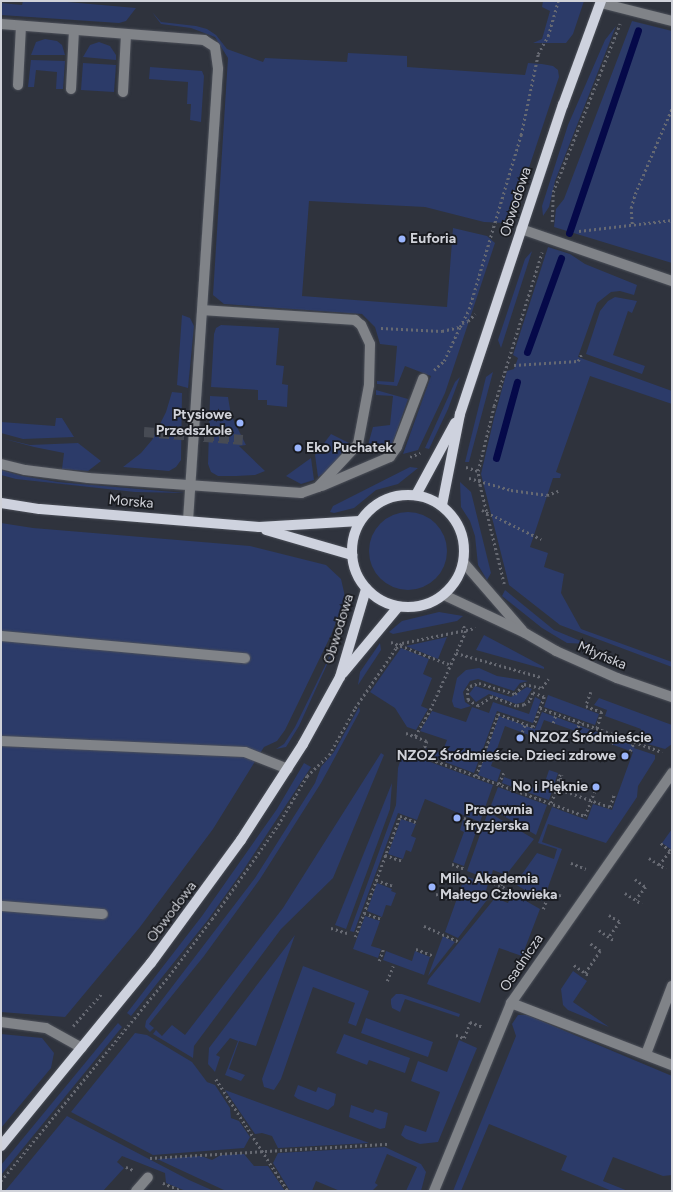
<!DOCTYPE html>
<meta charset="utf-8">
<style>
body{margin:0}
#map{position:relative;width:673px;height:1192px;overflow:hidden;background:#2f333d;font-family:Figtree,sans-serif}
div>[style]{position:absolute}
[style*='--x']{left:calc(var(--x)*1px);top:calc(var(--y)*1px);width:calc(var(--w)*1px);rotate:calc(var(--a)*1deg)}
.green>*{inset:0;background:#2c3b69}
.round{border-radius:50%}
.stream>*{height:7px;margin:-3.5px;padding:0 3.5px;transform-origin:3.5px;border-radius:3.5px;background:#050949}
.minor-tunnel>*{height:10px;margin-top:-5px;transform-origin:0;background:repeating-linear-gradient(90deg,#474b54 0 10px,transparent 0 15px)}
.path>*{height:2.5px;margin-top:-1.25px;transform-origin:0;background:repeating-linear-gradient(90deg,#666972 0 2px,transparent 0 5px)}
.roads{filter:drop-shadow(0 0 1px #4c5059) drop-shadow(0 0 1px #4c5059)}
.minor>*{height:10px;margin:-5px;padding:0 5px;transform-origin:5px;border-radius:5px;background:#808388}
.major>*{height:10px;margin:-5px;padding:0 5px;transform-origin:5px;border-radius:5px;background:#ced2de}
.major>.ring{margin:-5px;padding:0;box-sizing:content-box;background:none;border:10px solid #ced2de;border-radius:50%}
.dots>*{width:11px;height:11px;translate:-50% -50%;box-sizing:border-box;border:2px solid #191b20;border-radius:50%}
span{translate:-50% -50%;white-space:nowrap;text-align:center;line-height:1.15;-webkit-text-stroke:3.5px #191b20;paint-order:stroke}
.street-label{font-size:14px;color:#d0d2d9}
.poi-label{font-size:14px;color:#d0d2d9;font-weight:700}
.left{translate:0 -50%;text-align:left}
.right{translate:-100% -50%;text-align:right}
.frame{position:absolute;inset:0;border:2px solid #d0d2d9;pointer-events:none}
</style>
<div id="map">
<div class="green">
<div style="clip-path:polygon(23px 1px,56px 1px,136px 8px,126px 21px,119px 23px,1px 15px,1px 3px,22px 5px)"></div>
<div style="clip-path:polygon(543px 1px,584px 1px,573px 34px,566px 43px,533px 43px,542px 39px,550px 11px,542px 7px)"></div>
<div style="clip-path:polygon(152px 12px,161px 22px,196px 26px,207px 29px,216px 35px,227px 49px,263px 62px,265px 58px,347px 62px,348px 53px,407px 56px,407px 67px,525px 75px,528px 63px,542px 64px,553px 66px,558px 70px,559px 77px,515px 210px,512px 218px,506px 223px,484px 222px,425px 207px,309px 201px,302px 296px,447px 307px,453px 228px,487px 236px,495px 243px,445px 393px,418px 450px,403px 454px,431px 376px,405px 366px,397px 386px,377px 384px,377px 381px,394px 382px,397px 346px,380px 344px,375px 327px,362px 314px,224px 304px,213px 295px,228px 58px,215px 37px,191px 28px,161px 24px)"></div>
<div style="clip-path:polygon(632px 21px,672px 31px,672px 263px,554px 227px,556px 209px,564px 199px)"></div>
<div style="clip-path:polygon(616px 26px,555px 181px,549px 207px,543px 216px,542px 206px,568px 125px,605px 40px)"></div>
<div style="clip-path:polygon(45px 39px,57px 41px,62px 45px,65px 55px,31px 55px,36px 42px)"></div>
<div style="clip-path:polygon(99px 42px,110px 46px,116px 55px,116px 60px,83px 57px,90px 45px)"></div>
<div style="clip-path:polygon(31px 60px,65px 61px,63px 89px,56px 89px,57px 72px,36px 70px,34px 87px,28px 87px)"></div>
<div style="clip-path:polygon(83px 63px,116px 65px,114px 92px,81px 90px)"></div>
<div style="clip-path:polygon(150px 67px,202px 71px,204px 76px,201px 122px,190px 120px,191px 104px,187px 104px,188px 82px,149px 79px)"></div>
<div style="clip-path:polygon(548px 247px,570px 254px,585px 264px,637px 285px,634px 295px,620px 291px,611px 292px,597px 303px,578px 357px,672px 391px,672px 404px,590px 376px,556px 472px,561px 474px,560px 478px,553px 478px,530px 547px,548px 553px,544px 567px,564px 574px,561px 593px,581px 629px,672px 662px,672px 667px,560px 625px,509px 585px,481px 474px,494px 418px,507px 371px,514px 369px,518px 358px,513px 355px)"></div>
<div style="clip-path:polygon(532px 251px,501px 348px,498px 340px,525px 259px)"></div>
<div style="clip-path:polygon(615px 297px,637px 301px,632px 313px,628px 311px,613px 355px,645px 366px,642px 374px,586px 354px,600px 311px,608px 301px)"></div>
<div style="clip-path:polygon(182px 315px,190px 318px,194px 326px,188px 388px,177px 385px)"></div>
<div style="clip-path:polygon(221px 325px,279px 328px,276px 365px,284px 366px,282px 384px,288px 385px,287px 407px,267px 405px,267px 400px,258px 400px,258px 390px,211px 387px,214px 334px,216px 328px)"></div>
<div style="clip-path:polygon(493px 372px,469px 462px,465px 462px,486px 377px)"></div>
<div style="clip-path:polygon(460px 377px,448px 409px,429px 449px,425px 448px,455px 382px)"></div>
<div style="clip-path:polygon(376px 390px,408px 399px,392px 445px,386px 451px,368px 445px,373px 427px,390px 425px,393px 396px,376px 395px)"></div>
<div style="clip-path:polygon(172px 392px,182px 393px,181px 460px,176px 467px,169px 471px,123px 467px,141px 453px,152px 440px,166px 412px)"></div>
<div style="clip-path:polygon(210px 396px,228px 397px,231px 415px,246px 445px,239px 446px,265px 471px,255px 475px,236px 476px,218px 476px,211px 472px,208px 464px)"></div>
<div style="clip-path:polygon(56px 418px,62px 418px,74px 437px,23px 439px,1px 433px,1px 422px,55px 426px)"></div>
<div style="clip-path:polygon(331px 434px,349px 443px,330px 469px,318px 477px,315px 455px)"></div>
<div style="clip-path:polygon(1px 438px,30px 445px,78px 443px,101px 461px,88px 471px,62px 469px,64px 453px,34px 447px)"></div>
<div style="clip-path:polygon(311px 458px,314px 480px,301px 484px,286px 476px)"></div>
<div style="clip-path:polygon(410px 467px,418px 468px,398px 484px,376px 490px,354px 508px,334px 513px,330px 512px,333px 506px)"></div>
<div style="clip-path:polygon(1px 470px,22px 476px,58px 482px,185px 493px,135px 492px,16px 479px,1px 475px)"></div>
<div style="clip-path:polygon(460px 482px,471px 492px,491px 573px,487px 580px,478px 565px,475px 536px,470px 521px,461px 507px)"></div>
<div class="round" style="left:369px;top:512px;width:78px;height:78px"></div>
<div style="clip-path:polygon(1px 523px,33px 528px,250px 546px,326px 565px,341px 579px,344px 592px,345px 599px,331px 635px,285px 730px,277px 741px,264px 747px,213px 829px,140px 927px,65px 1017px,1px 1012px)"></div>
<div style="clip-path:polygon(505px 590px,554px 630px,588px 644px,567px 643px,542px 628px,502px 596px)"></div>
<div style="clip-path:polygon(439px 612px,463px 616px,457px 621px,393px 634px,389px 632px,402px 621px)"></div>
<div style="clip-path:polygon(345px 625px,299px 726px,286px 747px,276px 749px,284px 744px,295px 727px)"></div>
<div style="clip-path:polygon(484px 635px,544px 667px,544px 669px,476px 650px)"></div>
<div style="clip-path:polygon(447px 637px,438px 659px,406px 646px)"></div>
<div style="clip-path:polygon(380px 643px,381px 650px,358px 685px,360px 672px)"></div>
<div style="clip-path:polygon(401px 648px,429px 659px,423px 674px,432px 678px,421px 706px,428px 709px,416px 730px,407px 727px,395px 708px,370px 692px)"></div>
<div style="clip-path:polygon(479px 668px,497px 676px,528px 681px,520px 683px,514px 691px,478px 679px,470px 681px,463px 692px,465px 702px,471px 706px,461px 709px,454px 707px,452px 701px,457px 678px,466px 670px)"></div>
<div style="clip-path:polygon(475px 686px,511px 697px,527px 687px,532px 689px,524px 702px,516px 704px,489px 694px,476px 702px,469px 694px)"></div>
<div style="clip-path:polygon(548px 695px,599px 714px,595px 725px,544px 707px)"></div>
<div style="clip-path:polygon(535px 697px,541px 700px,533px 723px,497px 711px,474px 773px,424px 754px,426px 748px,442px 753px,447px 740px,420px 731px,432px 711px,466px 722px,472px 707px,489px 713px,493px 702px,529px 714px)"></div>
<div style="clip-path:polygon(599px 698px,672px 725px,672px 744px,665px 749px,637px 741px,641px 729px,605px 716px,607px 710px,594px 705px)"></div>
<div style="clip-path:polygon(359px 707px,360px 711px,321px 783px,260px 879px,204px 956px,149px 1024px,154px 1028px,150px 1032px,145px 1027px,146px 1021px,255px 878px,315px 783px,321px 767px,334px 752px)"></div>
<div style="clip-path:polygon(542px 712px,635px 746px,634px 748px,655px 755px,655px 759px,638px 786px,637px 797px,606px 843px,548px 824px,542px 842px,562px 849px,543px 901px,515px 884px,537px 853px,554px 859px,557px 849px,538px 843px,552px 807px,587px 820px,593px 804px,612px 810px,633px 752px,597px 739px,595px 743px,582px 739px,584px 734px,544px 720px,537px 738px,505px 726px,491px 766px,501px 770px,497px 782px,478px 775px,499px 716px,535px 729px)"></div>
<div style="clip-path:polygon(403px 752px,493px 785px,480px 822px,425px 799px,417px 820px,398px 813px,354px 932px,350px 931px,396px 805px,398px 768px)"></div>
<div style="clip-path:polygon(381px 753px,384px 755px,333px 878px,281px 929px,194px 1046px,193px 1058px,153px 1034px,156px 1030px,162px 1036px,172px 1025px,185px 1035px,283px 908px)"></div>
<div style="clip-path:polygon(304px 763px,311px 767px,244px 869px,207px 921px,131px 1016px,127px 1013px,202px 916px,277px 809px)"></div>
<div style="clip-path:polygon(549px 770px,558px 773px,549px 800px,502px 783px,504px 777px,542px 791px)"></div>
<div style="clip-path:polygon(392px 783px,390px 809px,346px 929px,335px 925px)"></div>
<div style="clip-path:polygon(498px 787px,547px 805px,536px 835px,490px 808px)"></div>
<div style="clip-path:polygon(488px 812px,534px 839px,506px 875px,493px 870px,490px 880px,467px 871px)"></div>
<div style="clip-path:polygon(401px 819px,416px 824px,411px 836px,416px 838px,411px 852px,406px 850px,403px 859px,388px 854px)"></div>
<div style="clip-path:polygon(463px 820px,478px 826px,464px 866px,453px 862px,464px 832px,460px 830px)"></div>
<div style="clip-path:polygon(672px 829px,672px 850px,662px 843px)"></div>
<div style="clip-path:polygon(465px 876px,488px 884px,485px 894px,490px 896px,458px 938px,445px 932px)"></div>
<div style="clip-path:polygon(377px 883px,392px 889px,391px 891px,396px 893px,391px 906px,386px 905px,382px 917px,367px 911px)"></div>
<div style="clip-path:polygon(512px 893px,540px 909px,522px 956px,499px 948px,480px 1003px,427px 984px,429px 979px,495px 898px,508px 903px)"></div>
<div style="clip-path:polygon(365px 916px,380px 921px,371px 946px,381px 949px,378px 958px,353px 949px)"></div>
<div style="clip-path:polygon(295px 935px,256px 1046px,239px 1041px,229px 1069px,245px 1075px,241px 1081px,225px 1075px,238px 1041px,230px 1038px,216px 1055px,220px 1057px,215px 1072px,208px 1064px,209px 1048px)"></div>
<div style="clip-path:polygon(443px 936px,455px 942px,428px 976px)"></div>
<div style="clip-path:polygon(386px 951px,412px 961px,415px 951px,430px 957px,424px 975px,383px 960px)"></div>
<div style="clip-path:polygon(303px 966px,369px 991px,356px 1026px,348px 1023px,355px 1003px,313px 987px,281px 1079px,274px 1090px,264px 1087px,262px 1079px)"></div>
<div style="clip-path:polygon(573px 971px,587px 981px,573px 1002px,609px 1027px,568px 1010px,563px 1005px,561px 989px)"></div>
<div style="clip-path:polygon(396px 994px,402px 994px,460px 1014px,459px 1017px,405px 999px,400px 1012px,392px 1008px,391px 1004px,391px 999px)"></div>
<div style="clip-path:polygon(518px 1015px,527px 1015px,672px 1076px,672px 1175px,663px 1176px,613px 1157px,603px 1181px,628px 1191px,612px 1191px,561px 1170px,567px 1156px,489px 1124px,461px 1191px,453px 1191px,516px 1036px,512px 1024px)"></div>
<div style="clip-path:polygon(366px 1018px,433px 1042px,428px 1057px,361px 1033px)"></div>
<div style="clip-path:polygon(118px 1023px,122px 1027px,1px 1175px,1px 1165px)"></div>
<div style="clip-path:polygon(135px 1033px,147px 1035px,192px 1062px,207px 1082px,215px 1085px,230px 1108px,231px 1118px,239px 1121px,250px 1137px,244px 1148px,153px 1155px,71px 1112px)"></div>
<div style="clip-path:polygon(1px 1034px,42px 1038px,54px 1053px,51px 1068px,1px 1128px)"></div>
<div style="clip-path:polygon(344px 1034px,410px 1058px,405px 1073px,369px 1060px,367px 1065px,336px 1053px)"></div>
<div style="clip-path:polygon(459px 1040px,477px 1048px,438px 1142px,420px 1144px,406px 1139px,401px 1135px,405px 1125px,426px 1132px,440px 1092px,411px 1081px,418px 1061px,447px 1072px)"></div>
<div style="clip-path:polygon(298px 1085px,316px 1092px,318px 1087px,336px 1094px,334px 1105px,328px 1110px,298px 1099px,294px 1096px)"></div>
<div style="clip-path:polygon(225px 1090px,369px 1143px,278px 1148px,272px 1136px,262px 1133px,255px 1134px)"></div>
<div style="clip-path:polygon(351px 1105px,373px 1113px,375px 1109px,388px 1113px,385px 1128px,380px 1129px,349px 1117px)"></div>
<div style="clip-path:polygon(67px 1116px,189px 1180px,214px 1191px,186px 1191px,166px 1183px,165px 1173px,122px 1156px,117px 1162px,124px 1168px,103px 1191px,5px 1191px)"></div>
<div style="clip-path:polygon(385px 1147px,421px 1164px,426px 1172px,421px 1191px,406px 1191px,417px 1167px,387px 1154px,375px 1183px,378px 1185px,372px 1191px,340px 1191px,316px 1181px,312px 1191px,290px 1191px,273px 1163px,278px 1153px)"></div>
<div style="clip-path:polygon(244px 1154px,254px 1166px,268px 1166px,285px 1191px,226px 1191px,157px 1159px,201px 1156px,212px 1160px,221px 1155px)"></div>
</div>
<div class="stream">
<div style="--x:569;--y:233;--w:214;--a:-71.2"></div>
<div style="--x:527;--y:352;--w:100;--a:-70.1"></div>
<div style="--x:496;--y:458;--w:79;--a:-74.6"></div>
</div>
<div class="minor-tunnel">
<div style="--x:144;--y:432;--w:99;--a:4.6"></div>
</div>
<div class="path">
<div style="--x:552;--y:222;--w:30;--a:-88"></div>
<div style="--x:553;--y:192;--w:181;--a:-68.3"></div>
<div style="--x:632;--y:224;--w:16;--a:-94"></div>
<div style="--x:631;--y:208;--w:15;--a:-74"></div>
<div style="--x:635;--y:194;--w:94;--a:-66.7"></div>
<div style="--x:579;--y:231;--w:94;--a:-6.7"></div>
<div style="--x:462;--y:323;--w:6;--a:-18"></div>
<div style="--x:468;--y:321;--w:10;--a:-45"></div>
<div style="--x:381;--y:328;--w:61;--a:2.8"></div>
<div style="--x:442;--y:331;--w:18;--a:-13"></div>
<div style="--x:460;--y:327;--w:20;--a:-63"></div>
<div style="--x:469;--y:309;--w:182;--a:-73.4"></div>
<div style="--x:521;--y:135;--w:83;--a:-78.1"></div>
<div style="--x:538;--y:54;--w:21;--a:-61"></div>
<div style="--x:548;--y:36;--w:36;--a:-74"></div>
<div style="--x:514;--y:365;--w:64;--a:-3.6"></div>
<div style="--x:578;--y:361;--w:7;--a:-63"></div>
<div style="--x:434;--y:370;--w:13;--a:-42"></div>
<div style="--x:444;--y:361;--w:38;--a:-65"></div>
<div style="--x:410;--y:457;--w:11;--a:-22"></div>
<div style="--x:466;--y:467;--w:13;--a:18"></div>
<div style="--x:469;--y:478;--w:44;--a:15.9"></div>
<div style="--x:511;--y:490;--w:36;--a:8"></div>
<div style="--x:547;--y:495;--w:12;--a:-20"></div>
<div style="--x:482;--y:510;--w:66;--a:26.2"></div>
<div style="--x:504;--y:584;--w:101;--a:-103.8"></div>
<div style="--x:480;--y:486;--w:15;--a:-98"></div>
<div style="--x:478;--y:471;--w:67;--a:-76.2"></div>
<div style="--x:494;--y:406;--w:161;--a:-72.7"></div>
<div style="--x:391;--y:642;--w:64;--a:21"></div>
<div style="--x:456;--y:653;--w:88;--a:15.8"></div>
<div style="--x:591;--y:692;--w:15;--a:110"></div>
<div style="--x:586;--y:706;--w:17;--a:21"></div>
<div style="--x:602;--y:712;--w:18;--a:106"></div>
<div style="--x:540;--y:708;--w:12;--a:-70"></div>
<div style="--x:544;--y:697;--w:12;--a:-160"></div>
<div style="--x:533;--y:693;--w:9;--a:111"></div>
<div style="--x:530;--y:701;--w:7;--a:146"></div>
<div style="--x:524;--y:705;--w:8;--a:173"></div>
<div style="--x:516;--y:706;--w:26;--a:-159"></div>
<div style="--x:492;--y:697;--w:17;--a:147"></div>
<div style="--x:478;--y:706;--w:12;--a:-149"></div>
<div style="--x:468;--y:700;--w:10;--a:-96"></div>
<div style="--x:467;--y:690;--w:5;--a:-53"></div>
<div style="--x:470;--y:686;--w:9;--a:-18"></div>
<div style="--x:479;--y:683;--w:38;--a:17"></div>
<div style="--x:515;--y:694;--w:13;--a:-48"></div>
<div style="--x:524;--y:684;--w:18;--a:13"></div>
<div style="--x:542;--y:688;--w:11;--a:-56"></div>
<div style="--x:553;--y:723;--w:9;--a:-72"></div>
<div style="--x:522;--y:732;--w:9;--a:-69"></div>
<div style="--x:576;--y:732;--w:11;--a:-68"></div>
<div style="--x:406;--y:733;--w:22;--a:21"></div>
<div style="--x:427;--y:741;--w:16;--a:108"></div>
<div style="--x:415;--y:736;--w:30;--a:-60"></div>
<div style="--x:430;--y:710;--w:85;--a:-65.6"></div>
<div style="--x:465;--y:633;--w:9;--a:-103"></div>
<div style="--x:611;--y:744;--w:10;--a:-66"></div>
<div style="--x:403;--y:749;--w:194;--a:20.2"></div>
<div style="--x:585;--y:816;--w:26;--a:-69"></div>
<div style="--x:630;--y:751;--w:10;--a:-66"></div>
<div style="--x:476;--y:776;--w:66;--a:-70.5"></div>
<div style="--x:498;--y:714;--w:37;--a:20"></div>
<div style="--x:533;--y:727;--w:20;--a:-70"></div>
<div style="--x:540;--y:708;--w:130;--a:19.8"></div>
<div style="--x:558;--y:781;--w:7;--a:-74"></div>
<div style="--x:499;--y:784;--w:14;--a:-69"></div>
<div style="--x:556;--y:788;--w:57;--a:19.4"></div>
<div style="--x:610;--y:807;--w:13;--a:-72"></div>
<div style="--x:551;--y:803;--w:30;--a:-69"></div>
<div style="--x:464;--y:818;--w:18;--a:22"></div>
<div style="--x:385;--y:855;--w:18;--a:19"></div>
<div style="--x:649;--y:858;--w:20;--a:33"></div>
<div style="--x:571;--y:863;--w:16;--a:22"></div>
<div style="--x:452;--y:864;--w:14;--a:21"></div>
<div style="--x:659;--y:865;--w:18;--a:-52"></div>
<div style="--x:670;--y:851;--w:13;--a:-141"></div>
<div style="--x:635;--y:879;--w:14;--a:36"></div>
<div style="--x:646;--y:887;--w:16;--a:128"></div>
<div style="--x:376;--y:880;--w:18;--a:19"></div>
<div style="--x:489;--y:881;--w:26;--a:23"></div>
<div style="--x:625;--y:893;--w:20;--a:33"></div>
<div style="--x:436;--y:894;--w:19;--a:18"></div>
<div style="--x:492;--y:897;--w:27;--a:-54"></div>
<div style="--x:543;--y:909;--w:19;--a:-69"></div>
<div style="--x:550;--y:891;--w:13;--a:23"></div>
<div style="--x:364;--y:913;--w:18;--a:19"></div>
<div style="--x:609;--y:915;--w:13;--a:32"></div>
<div style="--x:620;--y:922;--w:19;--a:126"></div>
<div style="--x:424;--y:926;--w:37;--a:24"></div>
<div style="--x:331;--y:928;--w:17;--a:17"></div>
<div style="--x:599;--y:930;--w:19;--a:35"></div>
<div style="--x:355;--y:937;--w:129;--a:-69.6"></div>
<div style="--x:400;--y:816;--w:17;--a:21"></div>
<div style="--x:416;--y:949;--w:19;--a:21"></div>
<div style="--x:379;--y:961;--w:12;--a:-70"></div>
<div style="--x:574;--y:965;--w:19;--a:35"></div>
<div style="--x:585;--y:973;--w:27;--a:-56"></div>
<div style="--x:600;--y:951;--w:14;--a:-144"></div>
<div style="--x:387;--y:981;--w:16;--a:-68"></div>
<div style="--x:73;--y:1026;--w:45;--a:-48.6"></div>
<div style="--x:456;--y:1035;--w:9;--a:21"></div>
<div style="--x:464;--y:1038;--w:17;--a:-69"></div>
<div style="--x:470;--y:1022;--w:14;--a:21"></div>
<div style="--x:216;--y:1079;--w:133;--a:57.3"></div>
<div style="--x:150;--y:1158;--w:239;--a:-3.4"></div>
<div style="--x:126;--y:1167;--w:8;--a:23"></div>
<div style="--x:1;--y:1181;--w:265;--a:-50.7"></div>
<div style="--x:169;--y:976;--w:71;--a:-53"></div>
<div style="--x:212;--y:919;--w:115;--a:-54.9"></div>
<div style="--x:278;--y:825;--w:57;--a:-59.4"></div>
<div style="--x:307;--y:776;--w:30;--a:-44"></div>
<div style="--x:329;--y:755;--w:54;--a:-61"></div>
<div style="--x:355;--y:708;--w:73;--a:-55.7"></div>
<div style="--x:396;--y:648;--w:8;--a:-40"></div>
<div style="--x:402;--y:643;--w:75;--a:-11.6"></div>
<div style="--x:163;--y:1183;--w:21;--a:23"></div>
</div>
<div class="roads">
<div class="minor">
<div style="--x:601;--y:3;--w:73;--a:14.2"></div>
<div style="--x:1;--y:24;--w:204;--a:4.5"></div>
<div style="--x:204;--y:40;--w:13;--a:32"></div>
<div style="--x:215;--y:47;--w:22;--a:82"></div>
<div style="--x:218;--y:69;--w:453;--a:93.8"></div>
<div style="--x:18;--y:85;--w:59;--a:-87.1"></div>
<div style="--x:71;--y:89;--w:59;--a:-87.1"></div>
<div style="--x:123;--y:92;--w:58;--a:-87"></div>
<div style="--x:521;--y:229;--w:160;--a:19"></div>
<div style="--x:1;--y:464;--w:25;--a:14"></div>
<div style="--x:25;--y:470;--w:64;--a:7.2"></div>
<div style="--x:88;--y:478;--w:214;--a:4"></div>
<div style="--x:301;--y:493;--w:18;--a:-19"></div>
<div style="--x:318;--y:487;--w:59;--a:-47.1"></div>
<div style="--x:358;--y:444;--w:60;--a:-79.4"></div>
<div style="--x:369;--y:385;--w:41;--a:-88.6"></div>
<div style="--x:370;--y:344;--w:21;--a:-115"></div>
<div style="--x:361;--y:325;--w:8;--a:-140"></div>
<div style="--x:355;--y:320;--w:153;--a:-176.3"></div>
<div style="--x:322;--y:486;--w:74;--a:-23.1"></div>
<div style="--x:390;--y:457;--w:12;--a:-55"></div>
<div style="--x:397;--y:447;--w:73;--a:-69.1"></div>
<div style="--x:464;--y:563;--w:89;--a:49.1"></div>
<div style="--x:444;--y:595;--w:89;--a:25.1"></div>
<div style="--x:525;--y:633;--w:36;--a:30"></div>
<div style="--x:556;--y:651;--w:67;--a:23.9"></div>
<div style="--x:617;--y:678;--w:58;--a:19.1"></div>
<div style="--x:1;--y:636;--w:245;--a:5.2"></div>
<div style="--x:1;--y:741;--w:244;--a:2.6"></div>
<div style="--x:245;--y:752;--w:46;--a:21.6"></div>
<div style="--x:1;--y:906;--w:102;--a:4.5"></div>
<div style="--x:511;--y:1003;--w:173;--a:21.1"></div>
<div style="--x:1;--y:1022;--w:45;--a:7.6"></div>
<div style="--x:46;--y:1028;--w:41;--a:29.1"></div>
<div style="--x:646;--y:1054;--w:73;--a:-69.1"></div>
<div style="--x:136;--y:1191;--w:18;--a:-49"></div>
<div style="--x:434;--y:1191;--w:203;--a:-67.7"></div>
<div style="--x:511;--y:1003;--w:281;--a:-55"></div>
</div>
<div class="major">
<div class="ring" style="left:352px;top:495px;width:102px;height:102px"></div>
<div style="--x:416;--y:495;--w:82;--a:-61.6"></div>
<div style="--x:1;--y:503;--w:39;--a:9"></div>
<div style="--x:40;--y:509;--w:220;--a:4.7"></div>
<div style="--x:259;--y:527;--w:101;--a:-3.4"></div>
<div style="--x:442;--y:505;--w:93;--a:-78.8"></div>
<div style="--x:460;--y:414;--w:326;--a:-71.6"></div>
<div style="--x:563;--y:105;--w:111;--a:-69.9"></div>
<div style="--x:266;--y:530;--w:90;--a:16.2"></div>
<div style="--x:343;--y:673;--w:86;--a:-50.2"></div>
<div style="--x:1;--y:1146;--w:237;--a:-50.7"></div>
<div style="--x:151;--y:963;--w:152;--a:-53.8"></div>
<div style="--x:241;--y:840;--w:114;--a:-57.1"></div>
<div style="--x:303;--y:744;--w:77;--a:-61.1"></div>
<div style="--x:340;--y:677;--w:92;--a:-73.5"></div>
</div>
</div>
<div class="dots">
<div style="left:402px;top:239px;background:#9ab5fd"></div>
<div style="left:240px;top:423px;background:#9ab5fd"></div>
<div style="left:298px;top:448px;background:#9ab5fd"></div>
<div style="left:520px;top:738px;background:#9ab5fd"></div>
<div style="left:625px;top:756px;background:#9ab5fd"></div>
<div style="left:596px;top:787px;background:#9ab5fd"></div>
<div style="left:457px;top:818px;background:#9ab5fd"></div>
<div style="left:432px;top:887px;background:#9ab5fd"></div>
</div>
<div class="street-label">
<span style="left:516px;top:202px;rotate:-72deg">Obwodowa</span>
<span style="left:131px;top:502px;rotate:5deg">Morska</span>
<span style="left:339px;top:629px;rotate:-73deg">Obwodowa</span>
<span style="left:602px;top:656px;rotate:23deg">Młyńska</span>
<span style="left:172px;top:912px;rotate:-53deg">Obwodowa</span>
<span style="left:522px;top:963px;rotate:-56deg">Osadnicza</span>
</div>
<div class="poi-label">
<span class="left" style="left:410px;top:239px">Euforia</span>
<span class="right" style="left:232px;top:423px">Ptysiowe<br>Przedszkole</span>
<span class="left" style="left:306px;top:448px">Eko Puchatek</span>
<span class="left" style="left:529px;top:738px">NZOZ Śródmieście</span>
<span class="right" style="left:616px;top:756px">NZOZ Śródmieście. Dzieci zdrowe</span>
<span class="right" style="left:588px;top:787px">No i Pięknie</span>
<span class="left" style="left:465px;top:818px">Pracownia<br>fryzjerska</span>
<span class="left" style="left:440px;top:887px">Milo. Akademia<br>Małego Człowieka</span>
</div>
<div class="frame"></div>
</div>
